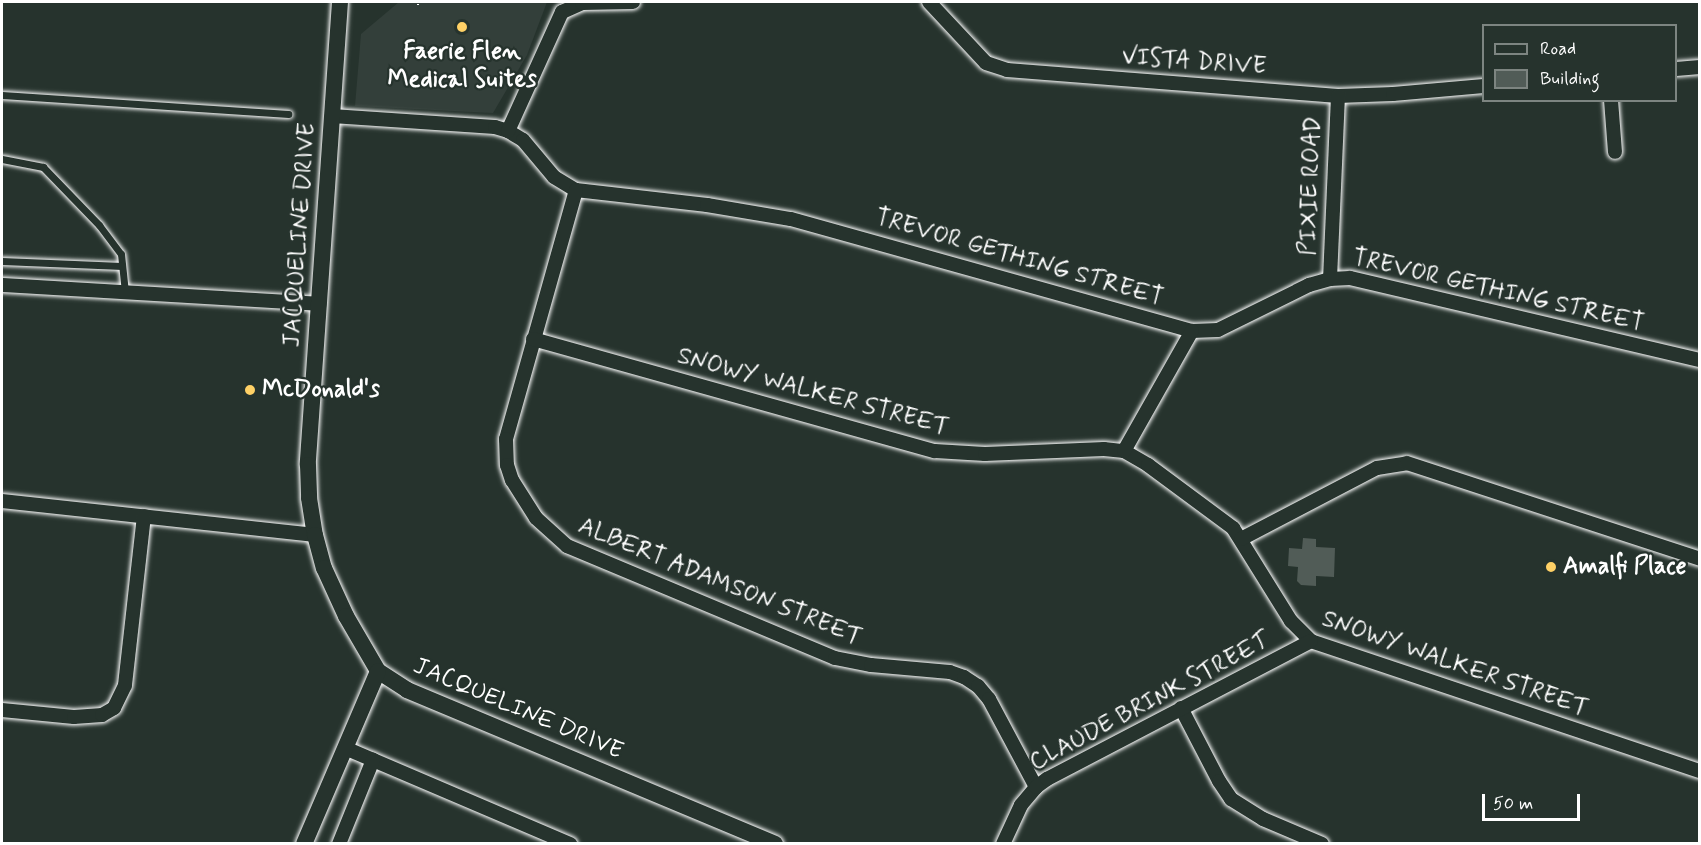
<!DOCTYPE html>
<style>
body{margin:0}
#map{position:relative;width:1701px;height:845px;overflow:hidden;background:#26332d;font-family:Mynerve,sans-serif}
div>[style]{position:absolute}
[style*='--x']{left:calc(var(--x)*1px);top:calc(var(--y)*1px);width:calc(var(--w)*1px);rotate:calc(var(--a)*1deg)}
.built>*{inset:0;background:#333f3a}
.building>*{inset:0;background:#515c57}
.path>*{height:2px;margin-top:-1px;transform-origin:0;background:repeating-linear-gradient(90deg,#fff 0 1.5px,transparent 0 6px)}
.roads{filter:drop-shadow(0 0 2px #fff) drop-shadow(0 0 2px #fff)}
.service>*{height:7px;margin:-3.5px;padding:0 3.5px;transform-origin:3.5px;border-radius:3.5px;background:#26332d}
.minor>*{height:14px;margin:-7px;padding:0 7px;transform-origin:7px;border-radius:7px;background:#26332d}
.tertiary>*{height:16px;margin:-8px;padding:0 8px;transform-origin:8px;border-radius:8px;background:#26332d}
.dots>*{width:16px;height:16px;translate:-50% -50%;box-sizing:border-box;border:3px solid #26332d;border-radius:50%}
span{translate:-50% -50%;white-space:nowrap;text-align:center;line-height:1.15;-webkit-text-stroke:4.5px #26332d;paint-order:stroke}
.poi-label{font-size:24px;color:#fff;font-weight:700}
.left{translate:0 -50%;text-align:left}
.street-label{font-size:24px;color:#fff}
.frame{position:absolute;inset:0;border:3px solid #fff;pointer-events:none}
.legend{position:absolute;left:1482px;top:24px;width:195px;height:78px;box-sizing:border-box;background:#26332d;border:2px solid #7d8581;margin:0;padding:8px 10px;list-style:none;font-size:18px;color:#fff}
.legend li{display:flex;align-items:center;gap:12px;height:30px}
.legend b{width:30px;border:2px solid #7d8581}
.scale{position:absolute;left:1482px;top:794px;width:98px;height:27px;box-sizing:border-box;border:3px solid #fff;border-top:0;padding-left:8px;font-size:18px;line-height:21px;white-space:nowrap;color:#fff;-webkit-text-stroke:4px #26332d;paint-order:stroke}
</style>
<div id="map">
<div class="built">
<div style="clip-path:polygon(399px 2px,547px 2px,527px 55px,493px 113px,355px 106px,361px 34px)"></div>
</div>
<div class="building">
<div style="clip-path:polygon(1303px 538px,1316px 539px,1316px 547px,1335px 548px,1334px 577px,1316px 576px,1316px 586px,1301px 585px,1297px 581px,1298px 567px,1288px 566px,1289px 548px,1302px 549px)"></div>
</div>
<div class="path">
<div style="--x:418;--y:5;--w:3;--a:-90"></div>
</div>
<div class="roads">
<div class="service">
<div style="--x:2;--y:95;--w:287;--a:3.8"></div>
<div style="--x:2;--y:159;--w:42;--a:11"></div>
<div style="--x:43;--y:167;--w:81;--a:46"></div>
<div style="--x:99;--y:225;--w:36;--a:53"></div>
<div style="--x:121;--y:254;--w:39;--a:84"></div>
<div style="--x:2;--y:261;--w:120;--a:2.4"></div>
</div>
<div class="minor">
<div style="--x:929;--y:2;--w:83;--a:46.9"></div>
<div style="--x:986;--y:63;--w:22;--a:18"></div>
<div style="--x:1007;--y:70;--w:332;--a:4.5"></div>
<div style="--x:1338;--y:96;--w:55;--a:-2.1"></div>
<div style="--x:1393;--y:94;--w:91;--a:-5"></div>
<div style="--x:1676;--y:69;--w:24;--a:-5"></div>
<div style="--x:1611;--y:100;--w:52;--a:85.6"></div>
<div style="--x:332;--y:116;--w:163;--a:3.9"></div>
<div style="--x:495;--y:127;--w:14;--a:17"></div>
<div style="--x:508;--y:131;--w:17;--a:31"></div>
<div style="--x:523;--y:140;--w:48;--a:50"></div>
<div style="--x:554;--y:177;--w:26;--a:31"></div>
<div style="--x:576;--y:190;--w:132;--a:6.5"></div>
<div style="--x:707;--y:205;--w:85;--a:9.5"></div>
<div style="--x:791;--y:219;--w:416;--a:15.6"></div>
<div style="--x:1192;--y:331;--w:26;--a:-2"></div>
<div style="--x:1218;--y:330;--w:102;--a:-26.3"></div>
<div style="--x:1309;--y:285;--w:22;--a:-16"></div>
<div style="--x:1330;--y:279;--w:20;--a:-3"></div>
<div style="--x:1350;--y:278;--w:359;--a:13.2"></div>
<div style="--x:508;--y:131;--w:131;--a:-65.6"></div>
<div style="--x:562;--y:12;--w:22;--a:-24"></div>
<div style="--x:582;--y:3;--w:51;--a:-1.1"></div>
<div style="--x:576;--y:190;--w:259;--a:105.7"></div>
<div style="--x:506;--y:439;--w:26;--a:88"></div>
<div style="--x:507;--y:465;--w:16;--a:72"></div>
<div style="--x:512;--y:480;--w:45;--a:57.7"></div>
<div style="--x:536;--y:518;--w:42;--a:42.1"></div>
<div style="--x:567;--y:546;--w:290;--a:22.7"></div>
<div style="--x:835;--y:658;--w:37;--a:11"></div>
<div style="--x:871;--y:665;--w:79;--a:5.1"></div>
<div style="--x:950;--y:672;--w:15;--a:20"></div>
<div style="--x:964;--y:677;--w:17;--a:33"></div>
<div style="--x:978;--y:686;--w:17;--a:50"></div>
<div style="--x:989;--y:699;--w:100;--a:61.9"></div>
<div style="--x:1330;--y:279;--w:183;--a:-87.5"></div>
<div style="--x:2;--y:285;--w:318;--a:3.4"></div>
<div style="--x:533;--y:339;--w:417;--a:15.6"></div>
<div style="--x:935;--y:451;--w:50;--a:3.4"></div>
<div style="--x:985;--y:454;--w:119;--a:-2.4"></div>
<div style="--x:1104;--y:449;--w:20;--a:6"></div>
<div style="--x:1124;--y:451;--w:28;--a:30"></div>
<div style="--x:1148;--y:465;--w:106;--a:36.5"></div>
<div style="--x:1233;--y:528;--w:110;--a:58.1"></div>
<div style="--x:1291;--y:621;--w:28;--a:45"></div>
<div style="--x:1311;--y:641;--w:410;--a:18.5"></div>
<div style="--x:1124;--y:451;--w:138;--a:-60.5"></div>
<div style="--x:2;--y:501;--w:315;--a:6.2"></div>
<div style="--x:1241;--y:539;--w:153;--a:-27.6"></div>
<div style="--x:1377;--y:468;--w:30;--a:-9"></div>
<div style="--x:1407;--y:463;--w:308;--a:18.1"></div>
<div style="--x:1181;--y:708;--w:82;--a:62.5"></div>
<div style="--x:1219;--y:781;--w:22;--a:56"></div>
<div style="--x:1231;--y:799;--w:38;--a:32"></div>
<div style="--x:1263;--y:819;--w:64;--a:23"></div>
<div style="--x:2;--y:710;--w:72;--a:5.6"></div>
<div style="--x:74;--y:717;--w:28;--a:-4"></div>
<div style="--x:102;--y:715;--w:14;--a:-30"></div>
<div style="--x:114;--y:708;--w:25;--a:-64"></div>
<div style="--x:125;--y:685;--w:170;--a:-83.6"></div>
<div style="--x:345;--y:748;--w:245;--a:23.1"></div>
<div style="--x:339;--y:844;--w:91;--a:-68"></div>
<div style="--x:1003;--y:844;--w:43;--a:-65.2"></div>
<div style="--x:1021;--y:805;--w:23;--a:-50"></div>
<div style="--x:1036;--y:787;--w:14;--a:-36"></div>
<div style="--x:1047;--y:779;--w:298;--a:-27.6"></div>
</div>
<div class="tertiary">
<div style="--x:340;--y:2;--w:464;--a:94"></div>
<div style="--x:308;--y:465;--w:33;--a:88"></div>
<div style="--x:309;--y:498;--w:37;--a:81"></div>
<div style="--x:315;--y:535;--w:34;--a:75"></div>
<div style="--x:324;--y:568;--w:53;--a:65.4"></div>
<div style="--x:346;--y:616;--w:64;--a:59.8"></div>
<div style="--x:378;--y:671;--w:35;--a:33"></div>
<div style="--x:407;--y:690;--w:399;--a:22.7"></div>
<div style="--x:304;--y:844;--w:188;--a:-66.8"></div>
</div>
</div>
<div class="dots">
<div style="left:462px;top:27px;background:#ffd166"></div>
<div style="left:250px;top:390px;background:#ffd166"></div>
<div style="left:1551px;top:567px;background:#ffd166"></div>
</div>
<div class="poi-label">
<span style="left:462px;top:66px">Faerie Flen<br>Medical Suites</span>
<span class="left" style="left:262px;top:390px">McDonald's</span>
<span class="left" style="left:1563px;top:567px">Amalfi Place</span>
</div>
<div class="street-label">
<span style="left:1194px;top:62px;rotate:4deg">VISTA DRIVE</span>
<span style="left:1311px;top:186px;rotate:-88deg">PIXIE ROAD</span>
<span style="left:300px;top:235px;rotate:-86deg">JACQUELINE DRIVE</span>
<span style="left:1019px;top:258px;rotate:16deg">TREVOR GETHING STREET</span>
<span style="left:1498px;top:291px;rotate:13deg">TREVOR GETHING STREET</span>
<span style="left:813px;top:392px;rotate:15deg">SNOWY WALKER STREET</span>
<span style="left:720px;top:582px;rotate:22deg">ALBERT ADAMSON STREET</span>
<span style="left:1455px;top:664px;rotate:19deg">SNOWY WALKER STREET</span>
<span style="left:1150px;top:702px;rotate:-28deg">CLAUDE BRINK STREET</span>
<span style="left:518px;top:709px;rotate:23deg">JACQUELINE DRIVE</span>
</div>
<div class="frame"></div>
<ul class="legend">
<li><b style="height:8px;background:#26332d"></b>Road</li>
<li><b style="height:16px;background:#515c57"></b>Building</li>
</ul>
<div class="scale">50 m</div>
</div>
